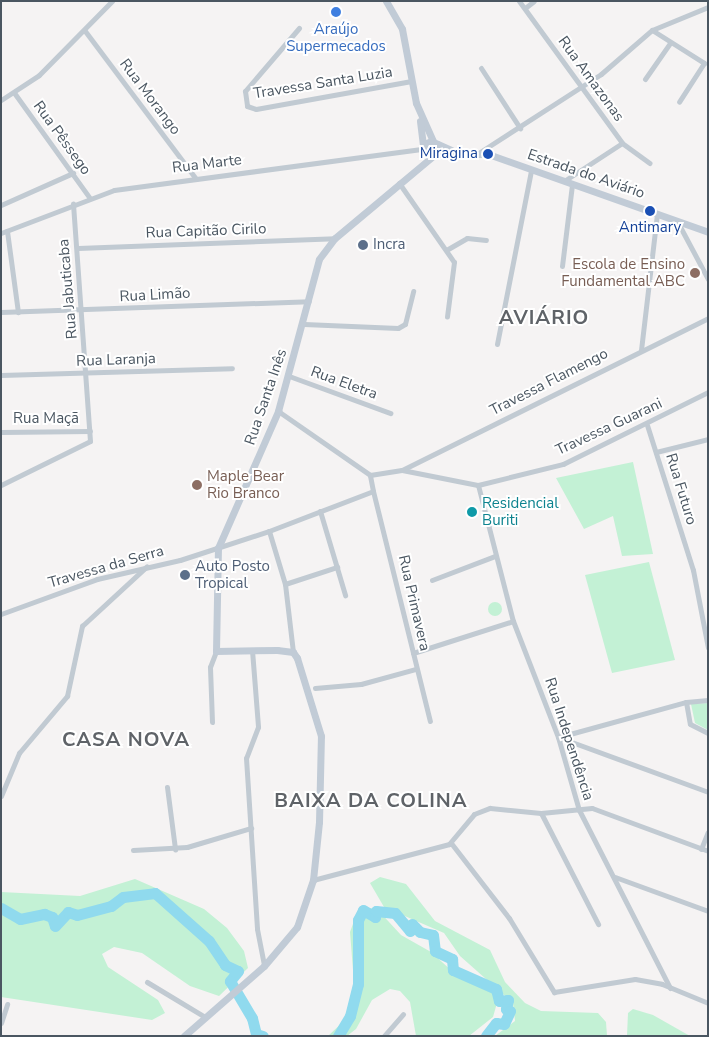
<!DOCTYPE html>
<meta charset="utf-8">
<style>
body{margin:0}
#map{position:relative;width:709px;height:1037px;overflow:hidden;background:#f5f3f3;font-family:"Nunito Sans",sans-serif}
div>[style]{position:absolute}
[style*='--x']{left:calc(var(--x)*1px);top:calc(var(--y)*1px);width:calc(var(--w)*1px);rotate:calc(var(--a)*1deg)}
.green>*{inset:0;background:#c3f1d5}
.round{border-radius:50%}
.river>*{height:11px;margin:-5.5px;padding:0 5.5px;transform-origin:5.5px;border-radius:5.5px;background:#90daee}
.street>*{height:5px;margin:-2.5px;padding:0 2.5px;transform-origin:2.5px;border-radius:2.5px;background:#c1cad2}
.secondary>*{height:7px;margin:-3.5px;padding:0 3.5px;transform-origin:3.5px;border-radius:3.5px;background:#c1cbd6}
.dots>*{width:14px;height:14px;translate:-50% -50%;box-sizing:border-box;border:2px solid #fff;border-radius:50%}
span{translate:-50% -50%;white-space:nowrap;text-align:center;line-height:1.15;-webkit-text-stroke:4px #fff;paint-order:stroke}
.shop-label{font-size:15px;color:#366cbe}
.street-label{font-size:15px;color:#4a5661}
.transit-label{font-size:15px;color:#164399}
.right{translate:-100% -50%;text-align:right}
.service-label{font-size:15px;color:#4e5e75}
.left{translate:0 -50%;text-align:left}
.education-label{font-size:15px;color:#785e54}
.culture-label{font-size:15px;color:#0d838f}
.district-label{font-size:20px;color:#5f6368;font-weight:700;letter-spacing:1px}
.frame{position:absolute;inset:0;border:2px solid #4a5661;pointer-events:none}
</style>
<div id="map">
<div class="green">
<div style="clip-path:polygon(633px 462px,653px 554px,622px 556px,613px 516px,584px 529px,556px 478px)"></div>
<div style="clip-path:polygon(649px 562px,675px 660px,612px 673px,585px 575px)"></div>
<div class="round" style="left:488px;top:602px;width:14px;height:14px"></div>
<div style="clip-path:polygon(708px 703px,708px 730px,695px 723px,691px 704px)"></div>
<div style="clip-path:polygon(380px 877px,406px 884px,435px 921px,490px 950px,505px 982px,525px 1003px,541px 1011px,598px 1013px,606px 1022px,607px 1036px,495px 1036px,515px 1021px,513px 1003px,460px 956px,444px 933px,384px 907px,370px 883px)"></div>
<div style="clip-path:polygon(135px 879px,204px 909px,227px 928px,244px 951px,248px 968px,219px 996px,190px 986px,142px 953px,114px 947px,102px 954px,108px 967px,158px 1000px,165px 1013px,152px 1020px,1px 997px,1px 892px,80px 896px)"></div>
<div style="clip-path:polygon(366px 908px,377px 909px,401px 935px,431px 952px,453px 972px,499px 996px,493px 1017px,469px 1036px,416px 1036px,410px 1002px,400px 991px,390px 989px,372px 1000px,356px 1029px,347px 1036px,328px 1036px,346px 1019px,354px 983px,350px 932px,357px 913px)"></div>
<div style="clip-path:polygon(633px 1009px,653px 1015px,690px 1036px,627px 1036px,628px 1013px)"></div>
</div>
<div class="river">
<div style="--x:1;--y:908;--w:22;--a:30"></div>
<div style="--x:20;--y:919;--w:25;--a:-12"></div>
<div style="--x:44;--y:914;--w:9;--a:21"></div>
<div style="--x:52;--y:917;--w:9;--a:72"></div>
<div style="--x:55;--y:926;--w:19;--a:-47"></div>
<div style="--x:68;--y:912;--w:9;--a:18"></div>
<div style="--x:77;--y:915;--w:35;--a:-15"></div>
<div style="--x:111;--y:906;--w:15;--a:-37"></div>
<div style="--x:123;--y:897;--w:32;--a:-7"></div>
<div style="--x:155;--y:893;--w:72;--a:41.6"></div>
<div style="--x:209;--y:941;--w:29;--a:56"></div>
<div style="--x:225;--y:965;--w:14;--a:25"></div>
<div style="--x:238;--y:971;--w:13;--a:129"></div>
<div style="--x:230;--y:981;--w:43;--a:59.3"></div>
<div style="--x:252;--y:1018;--w:16;--a:76"></div>
<div style="--x:256;--y:1034;--w:7;--a:16"></div>
<div style="--x:338;--y:1036;--w:23;--a:-59"></div>
<div style="--x:350;--y:1016;--w:33;--a:-76"></div>
<div style="--x:358;--y:984;--w:64;--a:-90"></div>
<div style="--x:358;--y:920;--w:11;--a:-63"></div>
<div style="--x:363;--y:910;--w:14;--a:30"></div>
<div style="--x:375;--y:917;--w:6;--a:-81"></div>
<div style="--x:376;--y:911;--w:19;--a:6"></div>
<div style="--x:395;--y:913;--w:23;--a:50"></div>
<div style="--x:410;--y:931;--w:7;--a:-74"></div>
<div style="--x:412;--y:924;--w:11;--a:45"></div>
<div style="--x:420;--y:932;--w:13;--a:13"></div>
<div style="--x:433;--y:935;--w:16;--a:83"></div>
<div style="--x:435;--y:951;--w:19;--a:25"></div>
<div style="--x:452;--y:959;--w:11;--a:85"></div>
<div style="--x:453;--y:970;--w:47;--a:23.8"></div>
<div style="--x:496;--y:989;--w:12;--a:76"></div>
<div style="--x:499;--y:1001;--w:9;--a:-6"></div>
<div style="--x:508;--y:1000;--w:9;--a:103"></div>
<div style="--x:506;--y:1009;--w:4;--a:27"></div>
<div style="--x:510;--y:1011;--w:14;--a:115"></div>
<div style="--x:504;--y:1024;--w:8;--a:-173"></div>
<div style="--x:496;--y:1023;--w:16;--a:128"></div>
</div>
<div class="street">
<div style="--x:519;--y:1;--w:175;--a:54"></div>
<div style="--x:622;--y:143;--w:34;--a:36"></div>
<div style="--x:525;--y:8;--w:11;--a:-38"></div>
<div style="--x:299;--y:28;--w:83;--a:130.6"></div>
<div style="--x:245;--y:91;--w:15;--a:82"></div>
<div style="--x:247;--y:106;--w:9;--a:18"></div>
<div style="--x:256;--y:109;--w:158;--a:-10.2"></div>
<div style="--x:652;--y:30;--w:62;--a:32.4"></div>
<div style="--x:704;--y:63;--w:46;--a:122.7"></div>
<div style="--x:85;--y:31;--w:185;--a:53.1"></div>
<div style="--x:481;--y:68;--w:72;--a:57"></div>
<div style="--x:645;--y:79;--w:44;--a:-55.2"></div>
<div style="--x:15;--y:94;--w:127;--a:54.3"></div>
<div style="--x:1;--y:100;--w:45;--a:-33.3"></div>
<div style="--x:39;--y:75;--w:104;--a:-45.4"></div>
<div style="--x:480;--y:152;--w:144;--a:-32.8"></div>
<div style="--x:601;--y:74;--w:67;--a:-40.8"></div>
<div style="--x:652;--y:30;--w:61;--a:-22.3"></div>
<div style="--x:564;--y:181;--w:69;--a:-33.2"></div>
<div style="--x:399;--y:183;--w:96;--a:55.2"></div>
<div style="--x:454;--y:262;--w:55;--a:97.3"></div>
<div style="--x:1;--y:205;--w:79;--a:-24"></div>
<div style="--x:677;--y:221;--w:66;--a:61.9"></div>
<div style="--x:7;--y:231;--w:82;--a:82.3"></div>
<div style="--x:1;--y:233;--w:121;--a:-20.8"></div>
<div style="--x:114;--y:190;--w:312;--a:-7.6"></div>
<div style="--x:78;--y:248;--w:257;--a:-2.2"></div>
<div style="--x:448;--y:249;--w:22;--a:-30"></div>
<div style="--x:467;--y:238;--w:19;--a:6"></div>
<div style="--x:562;--y:266;--w:83;--a:-83"></div>
<div style="--x:1;--y:312;--w:308;--a:-2"></div>
<div style="--x:304;--y:324;--w:94;--a:2.4"></div>
<div style="--x:398;--y:328;--w:8;--a:-30"></div>
<div style="--x:405;--y:324;--w:34;--a:-76"></div>
<div style="--x:497;--y:344;--w:177;--a:-78.9"></div>
<div style="--x:641;--y:350;--w:138;--a:-83.3"></div>
<div style="--x:1;--y:375;--w:231;--a:-1.7"></div>
<div style="--x:289;--y:376;--w:108;--a:20.1"></div>
<div style="--x:278;--y:411;--w:112;--a:34.8"></div>
<div style="--x:647;--y:425;--w:152;--a:72.4"></div>
<div style="--x:693;--y:570;--w:79;--a:79.1"></div>
<div style="--x:1;--y:432;--w:89;--a:-0.6"></div>
<div style="--x:656;--y:452;--w:54;--a:-14"></div>
<div style="--x:402;--y:470;--w:342;--a:-26.4"></div>
<div style="--x:1;--y:485;--w:99;--a:-26.3"></div>
<div style="--x:90;--y:441;--w:238;--a:-94.1"></div>
<div style="--x:478;--y:485;--w:140;--a:75.6"></div>
<div style="--x:513;--y:621;--w:124;--a:68.8"></div>
<div style="--x:558;--y:737;--w:76;--a:74"></div>
<div style="--x:579;--y:810;--w:200;--a:62.9"></div>
<div style="--x:373;--y:491;--w:237;--a:76.1"></div>
<div style="--x:320;--y:511;--w:88;--a:73.4"></div>
<div style="--x:269;--y:531;--w:55;--a:73.2"></div>
<div style="--x:285;--y:584;--w:68;--a:83.3"></div>
<div style="--x:432;--y:580;--w:67;--a:-20.9"></div>
<div style="--x:285;--y:584;--w:55;--a:-18.1"></div>
<div style="--x:1;--y:614;--w:102;--a:-20"></div>
<div style="--x:97;--y:579;--w:85;--a:-12.9"></div>
<div style="--x:180;--y:560;--w:94;--a:-18"></div>
<div style="--x:269;--y:531;--w:111;--a:-21"></div>
<div style="--x:373;--y:491;--w:16;--a:-101"></div>
<div style="--x:370;--y:475;--w:32;--a:-9"></div>
<div style="--x:402;--y:470;--w:77;--a:11.2"></div>
<div style="--x:478;--y:485;--w:88;--a:-13.9"></div>
<div style="--x:563;--y:464;--w:162;--a:-26.4"></div>
<div style="--x:252;--y:650;--w:77;--a:85.5"></div>
<div style="--x:258;--y:727;--w:33;--a:111"></div>
<div style="--x:246;--y:758;--w:171;--a:86.3"></div>
<div style="--x:257;--y:929;--w:38;--a:79"></div>
<div style="--x:413;--y:653;--w:105;--a:-17.7"></div>
<div style="--x:315;--y:688;--w:46;--a:-5"></div>
<div style="--x:361;--y:684;--w:57;--a:-15.3"></div>
<div style="--x:686;--y:702;--w:22;--a:80"></div>
<div style="--x:690;--y:724;--w:20;--a:27"></div>
<div style="--x:212;--y:722;--w:55;--a:-92.1"></div>
<div style="--x:210;--y:667;--w:17;--a:-69"></div>
<div style="--x:558;--y:737;--w:160;--a:20.1"></div>
<div style="--x:559;--y:737;--w:132;--a:-15.4"></div>
<div style="--x:686;--y:702;--w:22;--a:-5"></div>
<div style="--x:167;--y:787;--w:63;--a:82.6"></div>
<div style="--x:1;--y:796;--w:47;--a:-67.3"></div>
<div style="--x:19;--y:753;--w:75;--a:-49.9"></div>
<div style="--x:67;--y:696;--w:72;--a:-77.9"></div>
<div style="--x:82;--y:626;--w:88;--a:-42.7"></div>
<div style="--x:541;--y:813;--w:125;--a:62.8"></div>
<div style="--x:451;--y:843;--w:95;--a:52.3"></div>
<div style="--x:509;--y:918;--w:87;--a:58.7"></div>
<div style="--x:554;--y:992;--w:82;--a:-9.1"></div>
<div style="--x:635;--y:979;--w:27;--a:10"></div>
<div style="--x:662;--y:984;--w:50;--a:22.4"></div>
<div style="--x:701;--y:849;--w:18;--a:-68"></div>
<div style="--x:133;--y:850;--w:54;--a:-3.2"></div>
<div style="--x:187;--y:847;--w:67;--a:-16.5"></div>
<div style="--x:615;--y:877;--w:99;--a:20.1"></div>
<div style="--x:313;--y:880;--w:141;--a:-14.8"></div>
<div style="--x:449;--y:844;--w:39;--a:-50"></div>
<div style="--x:474;--y:814;--w:17;--a:-21"></div>
<div style="--x:490;--y:808;--w:51;--a:5.6"></div>
<div style="--x:541;--y:813;--w:51;--a:-5.6"></div>
<div style="--x:592;--y:808;--w:124;--a:20.3"></div>
<div style="--x:147;--y:982;--w:68;--a:31.1"></div>
<div style="--x:1;--y:1023;--w:20;--a:-72"></div>
<div style="--x:384;--y:1036;--w:29;--a:-49"></div>
</div>
<div class="secondary">
<div style="--x:386;--y:1;--w:32;--a:60"></div>
<div style="--x:402;--y:29;--w:75;--a:79.3"></div>
<div style="--x:416;--y:103;--w:42;--a:65.9"></div>
<div style="--x:420;--y:121;--w:25;--a:83"></div>
<div style="--x:437;--y:144;--w:12;--a:99"></div>
<div style="--x:435;--y:156;--w:11;--a:-165"></div>
<div style="--x:424;--y:153;--w:9;--a:-90"></div>
<div style="--x:424;--y:144;--w:8;--a:-23"></div>
<div style="--x:431;--y:141;--w:22;--a:24"></div>
<div style="--x:437;--y:154;--w:51;--a:0"></div>
<div style="--x:488;--y:154;--w:233;--a:19.5"></div>
<div style="--x:184;--y:1036;--w:106;--a:-41.2"></div>
<div style="--x:264;--y:966;--w:51;--a:-49.8"></div>
<div style="--x:297;--y:927;--w:50;--a:-71.2"></div>
<div style="--x:313;--y:880;--w:58;--a:-84.1"></div>
<div style="--x:319;--y:822;--w:86;--a:-88.7"></div>
<div style="--x:321;--y:736;--w:82;--a:-107.1"></div>
<div style="--x:297;--y:658;--w:7;--a:-124"></div>
<div style="--x:293;--y:652;--w:16;--a:-173"></div>
<div style="--x:277;--y:650;--w:61;--a:179.1"></div>
<div style="--x:216;--y:651;--w:103;--a:-88.9"></div>
<div style="--x:218;--y:548;--w:150;--a:-66.3"></div>
<div style="--x:278;--y:411;--w:157;--a:-74.9"></div>
<div style="--x:319;--y:259;--w:26;--a:-53"></div>
<div style="--x:335;--y:238;--w:126;--a:-39.9"></div>
</div>
<div class="dots">
<div style="left:336px;top:12px;background:#3f7fe0"></div>
<div style="left:488px;top:154px;background:#1a4fb4"></div>
<div style="left:650px;top:211px;background:#1a4fb4"></div>
<div style="left:363px;top:245px;background:#5c6f8a"></div>
<div style="left:695px;top:273px;background:#8d6e63"></div>
<div style="left:197px;top:485px;background:#8d6e63"></div>
<div style="left:472px;top:512px;background:#0f9aa8"></div>
<div style="left:185px;top:575px;background:#5c6f8a"></div>
</div>
<div class="shop-label">
<span style="left:336px;top:38px">Araújo<br>Supermecados</span>
</div>
<div class="street-label">
<span style="left:591px;top:79px;rotate:54deg">Rua Amazonas</span>
<span style="left:323px;top:83px;rotate:-9deg">Travessa Santa Luzia</span>
<span style="left:150px;top:97px;rotate:53deg">Rua Morango</span>
<span style="left:62px;top:138px;rotate:54deg">Rua Pêssego</span>
<span style="left:207px;top:164px;rotate:-7deg">Rua Marte</span>
<span style="left:586px;top:174px;rotate:19deg">Estrada do Aviário</span>
<span style="left:206px;top:231px;rotate:-2deg">Rua Capitão Cirilo</span>
<span style="left:68px;top:289px;rotate:-95deg">Rua Jabuticaba</span>
<span style="left:155px;top:295px;rotate:-3deg">Rua Limão</span>
<span style="left:116px;top:360px;rotate:-2deg">Rua Laranja</span>
<span style="left:549px;top:382px;rotate:-27deg">Travessa Flamengo</span>
<span style="left:344px;top:383px;rotate:20deg">Rua Eletra</span>
<span style="left:266px;top:397px;rotate:-71deg">Rua Santa Inês</span>
<span style="left:46px;top:419px">Rua Maçã</span>
<span style="left:609px;top:427px;rotate:-25deg">Travessa Guarani</span>
<span style="left:681px;top:489px;rotate:73deg">Rua Futuro</span>
<span style="left:106px;top:567px;rotate:-16deg">Travessa da Serra</span>
<span style="left:414px;top:603px;rotate:77deg">Rua Primavera</span>
<span style="left:569px;top:739px;rotate:72deg">Rua Independência</span>
</div>
<div class="transit-label">
<span class="right" style="left:478px;top:154px">Miragina</span>
<span style="left:650px;top:228px">Antimary</span>
</div>
<div class="service-label">
<span class="left" style="left:373px;top:245px">Incra</span>
<span class="left" style="left:195px;top:575px">Auto Posto<br>Tropical</span>
</div>
<div class="education-label">
<span class="right" style="left:685px;top:273px">Escola de Ensino<br>Fundamental ABC</span>
<span class="left" style="left:207px;top:485px">Maple Bear<br>Rio Branco</span>
</div>
<div class="culture-label">
<span class="left" style="left:482px;top:512px">Residencial<br>Buriti</span>
</div>
<div class="district-label">
<span style="left:544px;top:317px">AVIÁRIO</span>
<span style="left:126px;top:739px">CASA NOVA</span>
<span style="left:371px;top:800px">BAIXA DA COLINA</span>
</div>
<div class="frame"></div>
</div>
